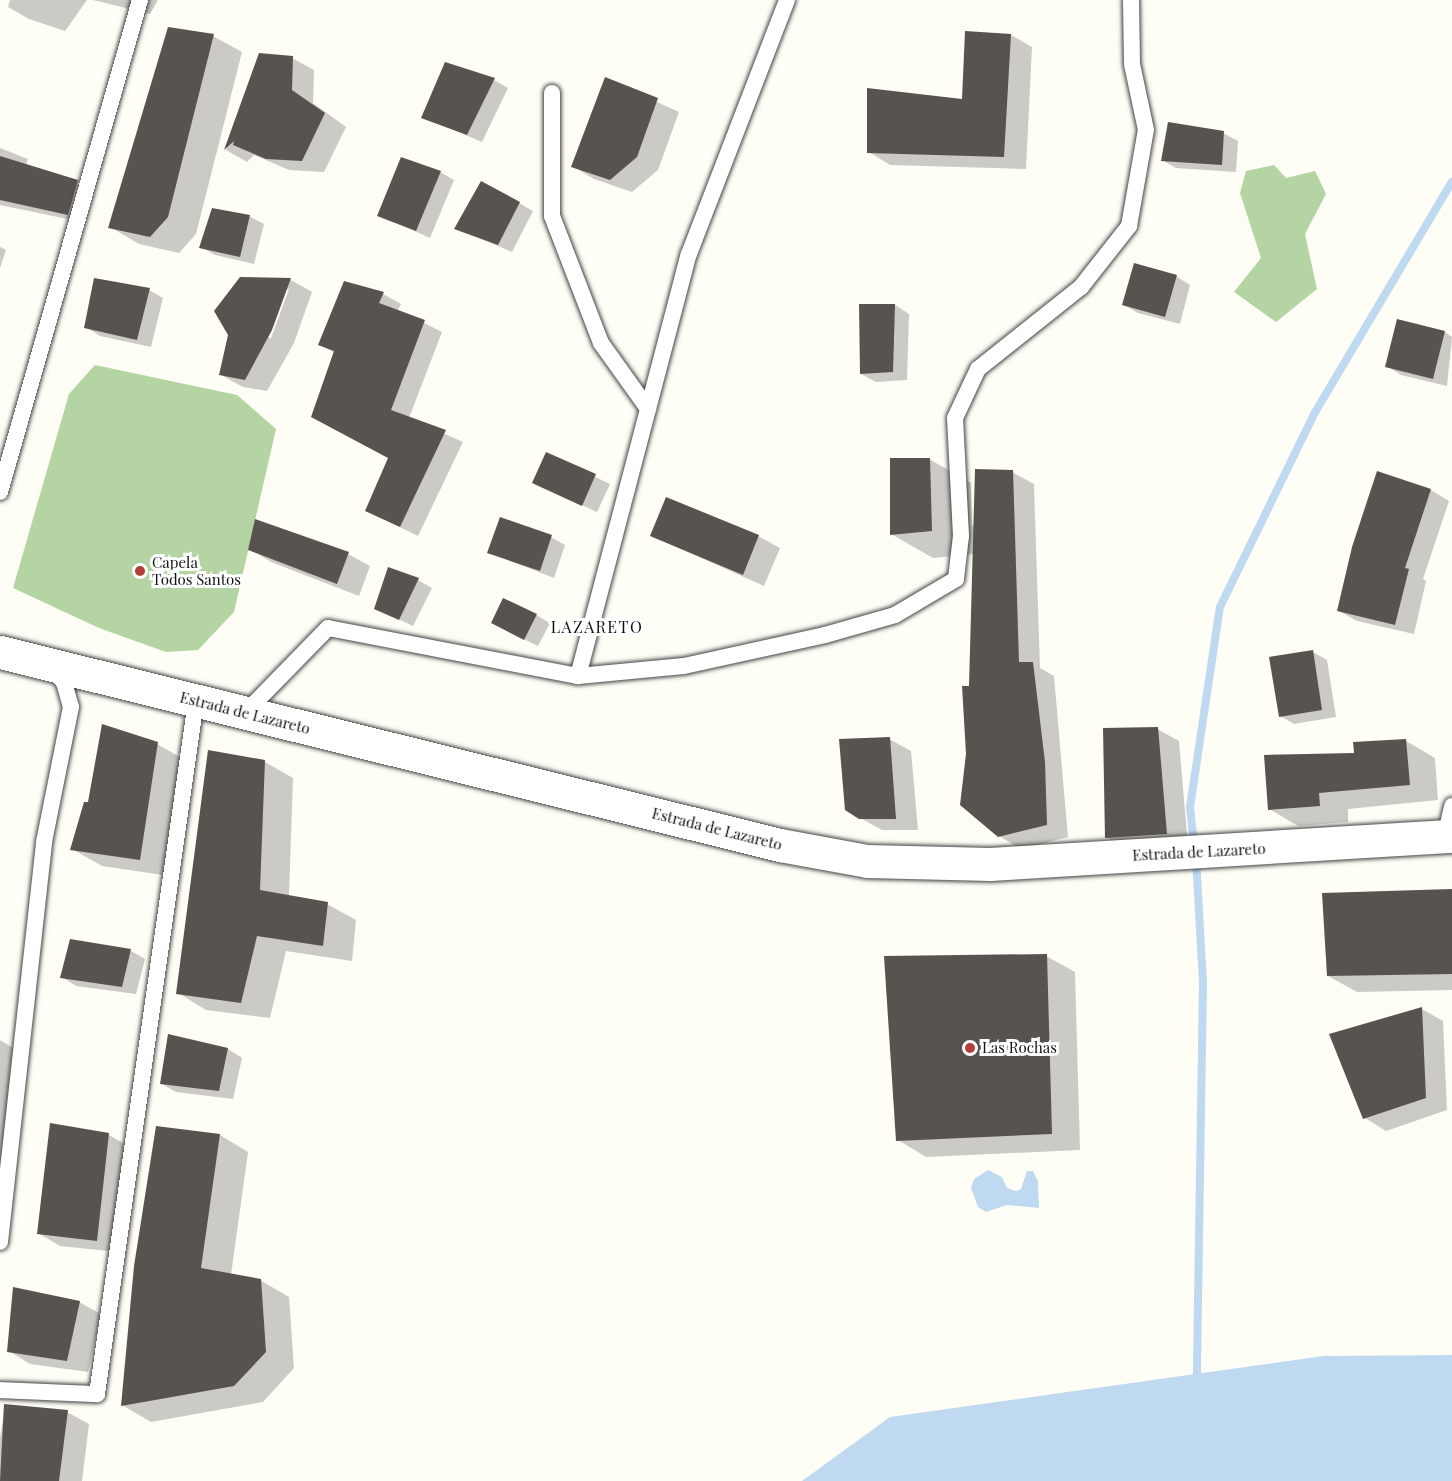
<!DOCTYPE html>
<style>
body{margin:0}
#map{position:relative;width:1452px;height:1481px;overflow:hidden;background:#fefdf6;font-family:"Playfair Display",serif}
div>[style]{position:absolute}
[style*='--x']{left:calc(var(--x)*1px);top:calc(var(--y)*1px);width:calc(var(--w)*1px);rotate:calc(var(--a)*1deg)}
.forest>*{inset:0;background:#b4d5a3}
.water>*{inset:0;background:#bfd9f0}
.shadow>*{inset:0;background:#0003}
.stream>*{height:8px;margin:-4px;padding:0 4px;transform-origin:4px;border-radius:4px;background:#bfd9f0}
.building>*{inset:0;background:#58534e}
.roads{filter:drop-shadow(0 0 2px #444) drop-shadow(0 0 2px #444)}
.service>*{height:16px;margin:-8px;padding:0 8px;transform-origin:8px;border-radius:8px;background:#fff}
.tertiary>*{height:33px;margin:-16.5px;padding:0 16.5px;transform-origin:16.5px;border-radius:16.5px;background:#fff}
.dots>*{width:16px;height:16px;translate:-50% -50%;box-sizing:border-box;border:3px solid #fff;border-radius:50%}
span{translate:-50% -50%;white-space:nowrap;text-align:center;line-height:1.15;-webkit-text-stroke:6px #fff;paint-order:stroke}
.poi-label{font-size:15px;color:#111}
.left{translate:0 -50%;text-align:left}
.street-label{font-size:15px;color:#111}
.neighbourhood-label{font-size:16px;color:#111;letter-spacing:1.5px}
</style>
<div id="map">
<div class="forest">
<div style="clip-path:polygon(1274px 165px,1286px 178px,1315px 171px,1326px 194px,1305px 234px,1317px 289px,1276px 322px,1234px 292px,1261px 258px,1240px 193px,1246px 171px)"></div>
<div style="clip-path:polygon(95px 365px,237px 395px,276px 429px,234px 612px,198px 650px,166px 652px,99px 628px,13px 588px,69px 394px)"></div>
</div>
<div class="water">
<div style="clip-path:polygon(988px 1170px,1002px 1177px,1007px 1188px,1016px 1191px,1021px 1189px,1027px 1171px,1033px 1171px,1038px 1181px,1039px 1208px,1007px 1205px,986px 1212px,978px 1207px,971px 1188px,974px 1179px)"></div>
<div style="clip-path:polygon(1452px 1355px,1452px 1481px,802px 1481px,890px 1417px,1324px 1356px)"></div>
</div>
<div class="shadow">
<div style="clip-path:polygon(10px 0,87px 0,65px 31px,29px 19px,8px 7px)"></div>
<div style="clip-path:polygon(93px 0,158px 0,150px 14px)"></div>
<div style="clip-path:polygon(1011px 35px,1032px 47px,1026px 169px,890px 165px,869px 152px,963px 101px)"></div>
<div style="clip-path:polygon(213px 36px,242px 52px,196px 234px,179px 253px,139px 244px,110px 227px)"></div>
<div style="clip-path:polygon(260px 55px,292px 58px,314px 70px,313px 103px,346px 127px,324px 172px,289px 170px,254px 155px,247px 162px,226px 150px)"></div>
<div style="clip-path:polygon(606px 79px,679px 112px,658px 170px,632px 192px,594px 179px,572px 166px)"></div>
<div style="clip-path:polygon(494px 80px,508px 88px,482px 142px,423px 117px)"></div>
<div style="clip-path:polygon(1223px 133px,1238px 141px,1236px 172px,1176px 168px,1162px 160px)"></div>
<div style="clip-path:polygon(0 148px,28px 159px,26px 165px,91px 190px,82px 222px,0 205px)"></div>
<div style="clip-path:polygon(440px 172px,454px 180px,430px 238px,379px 215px)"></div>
<div style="clip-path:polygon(519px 203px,533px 211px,512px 252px,456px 228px)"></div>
<div style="clip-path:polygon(249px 216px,264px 224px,254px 264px,215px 255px,201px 247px)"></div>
<div style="clip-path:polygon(0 247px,6px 250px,0 268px)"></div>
<div style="clip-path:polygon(1176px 276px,1190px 285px,1180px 324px,1138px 313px,1124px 305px)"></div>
<div style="clip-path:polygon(evenodd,241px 278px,291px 280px,312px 292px,294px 343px,267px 391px,243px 387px,221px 375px,241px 278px,286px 289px,289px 289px,271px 338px,268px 337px,286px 289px)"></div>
<div style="clip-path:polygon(345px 283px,383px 294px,401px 304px,398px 310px,442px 332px,409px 418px,463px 442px,418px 536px,367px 511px,390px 458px,335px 353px,320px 345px)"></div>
<div style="clip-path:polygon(149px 290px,163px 298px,151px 347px,100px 336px,86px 327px)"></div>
<div style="clip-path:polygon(895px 305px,909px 314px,907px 380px,876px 382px,861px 374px)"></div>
<div style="clip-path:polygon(1445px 332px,1452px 337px,1447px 386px,1401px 375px,1387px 366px)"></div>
<div style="clip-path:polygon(547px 454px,610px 484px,597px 512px,534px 483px)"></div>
<div style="clip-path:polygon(929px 459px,971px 483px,972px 527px,1012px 472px,1034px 484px,1040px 668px,1054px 676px,1068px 837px,1021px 849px,999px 836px,967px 754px,974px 554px,933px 558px,891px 534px)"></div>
<div style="clip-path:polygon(1378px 473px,1431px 490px,1449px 501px,1423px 579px,1426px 581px,1414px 634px,1357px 621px,1339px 611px)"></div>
<div style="clip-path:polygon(652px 536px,758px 536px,780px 548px,764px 586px)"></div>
<div style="clip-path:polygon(551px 537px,565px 545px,554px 578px,488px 552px)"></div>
<div style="clip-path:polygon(250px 549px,348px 554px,370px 566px,359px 596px,271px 562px)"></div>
<div style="clip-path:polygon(418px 580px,432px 588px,413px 626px,375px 608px)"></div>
<div style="clip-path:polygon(536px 615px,550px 623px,538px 646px,507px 631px)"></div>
<div style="clip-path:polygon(1313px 652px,1327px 660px,1336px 717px,1294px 724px,1280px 716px)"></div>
<div style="clip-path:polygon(1157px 729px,1179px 741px,1188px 846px,1128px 850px,1106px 837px)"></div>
<div style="clip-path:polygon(889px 739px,911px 751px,918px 830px,882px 830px,860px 818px)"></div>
<div style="clip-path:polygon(1406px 741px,1435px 758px,1438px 800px,1348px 809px,1348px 822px,1298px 826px,1269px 809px,1356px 754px)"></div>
<div style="clip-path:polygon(157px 744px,187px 761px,170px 876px,102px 866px,72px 849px)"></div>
<div style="clip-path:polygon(265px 762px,293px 778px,289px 897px,327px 904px,356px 920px,352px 961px,286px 951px,270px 1018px,206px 1010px,178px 993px)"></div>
<div style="clip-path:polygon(1452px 890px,1452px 990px,1357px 992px,1328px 976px)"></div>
<div style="clip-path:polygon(71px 940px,131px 951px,145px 959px,136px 994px,76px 986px,62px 977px)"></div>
<div style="clip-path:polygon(1046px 956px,1075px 972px,1080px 1150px,926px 1157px,898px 1140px)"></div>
<div style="clip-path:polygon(1422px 1009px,1443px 1021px,1447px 1110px,1386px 1131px,1365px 1118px)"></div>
<div style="clip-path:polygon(0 1040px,20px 1052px,13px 1159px,0 1160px)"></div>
<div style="clip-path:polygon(228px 1049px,242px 1058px,233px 1099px,176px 1092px,162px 1084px)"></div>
<div style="clip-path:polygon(109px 1135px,130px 1147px,118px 1252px,60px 1246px,38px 1233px)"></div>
<div style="clip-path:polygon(220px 1135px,248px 1152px,231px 1275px,260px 1280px,289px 1297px,294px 1368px,263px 1402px,151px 1422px,122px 1405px)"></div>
<div style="clip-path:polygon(79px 1302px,101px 1314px,88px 1372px,30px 1364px,9px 1351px)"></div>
<div style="clip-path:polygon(5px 1406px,67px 1412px,89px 1424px,82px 1481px,0 1481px,0 1438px)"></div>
</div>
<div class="stream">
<div style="--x:1194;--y:845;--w:38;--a:-96"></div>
<div style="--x:1190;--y:807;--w:202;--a:-81.5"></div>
<div style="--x:1220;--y:607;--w:215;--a:-64"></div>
<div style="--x:1314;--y:414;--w:270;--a:-59.3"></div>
<div style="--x:1196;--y:858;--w:126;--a:86.8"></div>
<div style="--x:1203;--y:984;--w:391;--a:90.9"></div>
</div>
<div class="building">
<div style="clip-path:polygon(168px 27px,214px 34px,168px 217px,150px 237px,108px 228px)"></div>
<div style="clip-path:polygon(965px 31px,1011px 34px,1004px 157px,867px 153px,867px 88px,962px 99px)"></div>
<div style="clip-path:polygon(259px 53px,293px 56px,292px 90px,325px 113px,302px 161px,266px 159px,233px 145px,234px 141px,224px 150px)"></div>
<div style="clip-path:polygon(445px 62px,495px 78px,467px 135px,421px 118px)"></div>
<div style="clip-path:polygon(605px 77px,658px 98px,637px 157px,610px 180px,571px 167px)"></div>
<div style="clip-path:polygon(1168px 122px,1224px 131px,1222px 165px,1161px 161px)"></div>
<div style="clip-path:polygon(0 156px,78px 180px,68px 215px,0 200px)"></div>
<div style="clip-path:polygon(401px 157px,441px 171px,416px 231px,377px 216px)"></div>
<div style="clip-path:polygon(481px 181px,520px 202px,498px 245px,454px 229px)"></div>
<div style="clip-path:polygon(212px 208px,250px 215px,240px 257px,199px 248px)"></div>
<div style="clip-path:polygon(1134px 263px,1177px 275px,1165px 317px,1122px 305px)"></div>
<div style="clip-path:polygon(240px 277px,291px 278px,272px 330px,245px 380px,219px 375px,228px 335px,214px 311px)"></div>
<div style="clip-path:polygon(94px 278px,150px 288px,137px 340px,84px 328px)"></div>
<div style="clip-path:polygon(344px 281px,384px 292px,379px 303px,425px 320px,391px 410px,446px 430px,400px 527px,365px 511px,388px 458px,311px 417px,334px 351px,318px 345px)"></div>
<div style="clip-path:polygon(859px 304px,895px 304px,893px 372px,860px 374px)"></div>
<div style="clip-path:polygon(1397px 319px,1445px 331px,1433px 379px,1385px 367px)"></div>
<div style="clip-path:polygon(546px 452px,596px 474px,582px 506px,532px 483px)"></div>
<div style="clip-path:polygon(890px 458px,930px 458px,932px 531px,890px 535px)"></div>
<div style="clip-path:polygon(975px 469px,1013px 470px,1019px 662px,1033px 662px,1045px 762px,1047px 825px,998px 837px,960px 805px,966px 754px,962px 686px,969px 686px)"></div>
<div style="clip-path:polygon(1377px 471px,1431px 489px,1405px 568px,1409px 569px,1395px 625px,1337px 611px,1352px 547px)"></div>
<div style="clip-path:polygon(666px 497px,759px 535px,743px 575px,650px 536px)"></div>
<div style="clip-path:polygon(500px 517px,552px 535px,540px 571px,487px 553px)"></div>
<div style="clip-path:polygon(255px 519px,349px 552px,337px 584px,248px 550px)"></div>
<div style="clip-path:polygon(388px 567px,419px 578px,399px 620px,374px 609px)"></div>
<div style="clip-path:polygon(503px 598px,537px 614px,524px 640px,491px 623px)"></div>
<div style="clip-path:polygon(1313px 650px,1322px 710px,1279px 717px,1269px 657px)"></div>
<div style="clip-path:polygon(102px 724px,158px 742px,140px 860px,70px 850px,84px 802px,88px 802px)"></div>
<div style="clip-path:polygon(1158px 727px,1167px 834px,1105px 838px,1103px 728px)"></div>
<div style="clip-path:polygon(890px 737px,896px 819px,859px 819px,845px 810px,839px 739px)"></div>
<div style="clip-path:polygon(1406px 739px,1410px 785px,1319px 793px,1320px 806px,1268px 810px,1264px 755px,1354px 753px,1353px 742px)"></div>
<div style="clip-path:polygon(208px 750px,265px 760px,260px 890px,328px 902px,323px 946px,257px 936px,241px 1003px,176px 994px)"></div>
<div style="clip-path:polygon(1452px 889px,1452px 974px,1327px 976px,1322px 893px)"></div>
<div style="clip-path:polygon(70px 939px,131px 949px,122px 987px,60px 978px)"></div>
<div style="clip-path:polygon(1047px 954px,1052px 1134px,896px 1141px,884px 956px)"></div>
<div style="clip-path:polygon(1422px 1007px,1426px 1098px,1363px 1119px,1329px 1034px)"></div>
<div style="clip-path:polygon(168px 1034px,228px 1048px,219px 1091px,160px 1084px)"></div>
<div style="clip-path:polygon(50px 1123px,109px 1133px,97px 1241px,37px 1234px)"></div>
<div style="clip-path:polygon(156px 1126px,220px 1134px,201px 1268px,261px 1279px,266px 1352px,234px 1386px,121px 1406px,134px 1266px)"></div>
<div style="clip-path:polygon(13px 1287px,80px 1301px,67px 1361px,7px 1352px)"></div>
<div style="clip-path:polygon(4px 1404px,68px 1410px,59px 1481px,0 1481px)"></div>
</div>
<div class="roads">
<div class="service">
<div style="--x:552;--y:93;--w:123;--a:90"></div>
<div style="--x:552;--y:216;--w:136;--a:68.9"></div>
<div style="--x:601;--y:343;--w:81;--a:54.5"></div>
<div style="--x:0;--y:492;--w:512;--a:-74.12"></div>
<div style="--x:578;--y:676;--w:106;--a:-5.4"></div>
<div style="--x:684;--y:666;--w:144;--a:-12.4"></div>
<div style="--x:825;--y:635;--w:73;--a:-15.9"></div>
<div style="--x:895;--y:615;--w:71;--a:-30.5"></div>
<div style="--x:956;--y:579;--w:43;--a:-83.4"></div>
<div style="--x:961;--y:536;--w:118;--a:-92.9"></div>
<div style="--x:955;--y:418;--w:54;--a:-64.9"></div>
<div style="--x:978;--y:369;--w:132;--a:-38.5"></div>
<div style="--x:1081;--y:287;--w:78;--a:-51.8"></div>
<div style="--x:1129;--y:226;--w:97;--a:-80"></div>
<div style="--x:1146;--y:130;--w:67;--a:-102"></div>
<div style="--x:1132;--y:64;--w:64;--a:-90.9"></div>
<div style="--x:244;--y:714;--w:120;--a:-45.7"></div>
<div style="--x:328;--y:628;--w:255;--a:10.9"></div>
<div style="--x:578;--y:676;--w:436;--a:-75.3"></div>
<div style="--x:689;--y:254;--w:272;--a:-68.9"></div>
<div style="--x:1445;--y:837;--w:32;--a:-77"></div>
<div style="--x:0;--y:1242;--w:402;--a:-83.7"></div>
<div style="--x:44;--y:842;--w:138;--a:-78.7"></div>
<div style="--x:71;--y:707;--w:26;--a:-106"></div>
<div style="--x:64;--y:682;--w:18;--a:-133"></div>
<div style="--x:0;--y:1390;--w:97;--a:2.4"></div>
<div style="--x:97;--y:1394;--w:700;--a:-81.87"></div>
</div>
<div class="tertiary">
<div style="--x:0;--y:652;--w:804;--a:13.9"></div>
<div style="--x:780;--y:845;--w:88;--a:10.4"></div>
<div style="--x:867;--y:861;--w:123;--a:1.4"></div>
<div style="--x:990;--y:864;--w:463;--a:-3.5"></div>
</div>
</div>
<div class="dots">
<div style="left:140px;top:571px;background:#b33e37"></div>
<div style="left:970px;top:1048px;background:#b33e37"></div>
</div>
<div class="poi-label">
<span class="left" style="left:152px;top:571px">Capela<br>Todos Santos</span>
<span class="left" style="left:982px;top:1048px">Las Rochas</span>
</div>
<div class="street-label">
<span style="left:245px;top:713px;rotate:14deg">Estrada de Lazareto</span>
<span style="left:717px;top:829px;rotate:14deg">Estrada de Lazareto</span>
<span style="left:1199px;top:852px;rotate:-3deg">Estrada de Lazareto</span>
</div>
<div class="neighbourhood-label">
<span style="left:597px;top:627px">LAZARETO</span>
</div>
</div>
